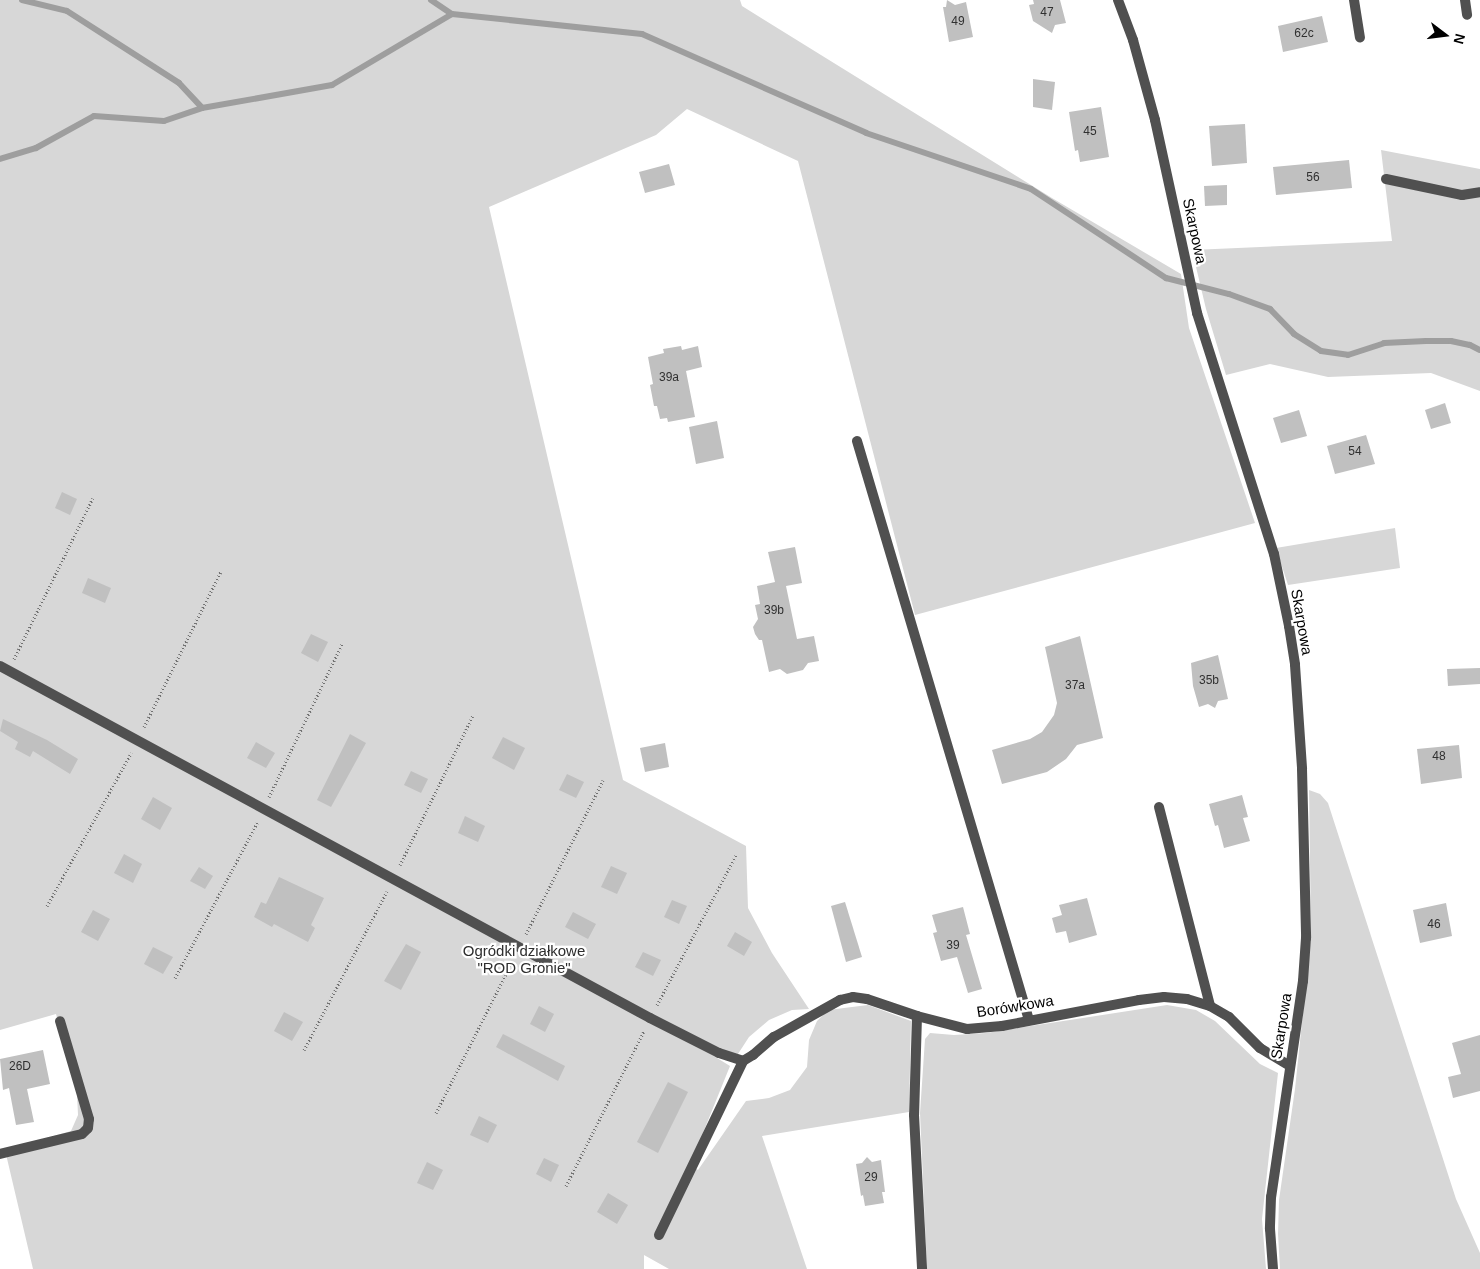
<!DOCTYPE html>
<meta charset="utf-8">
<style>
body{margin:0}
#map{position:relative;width:1480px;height:1269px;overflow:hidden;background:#fff;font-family:Helvetica,sans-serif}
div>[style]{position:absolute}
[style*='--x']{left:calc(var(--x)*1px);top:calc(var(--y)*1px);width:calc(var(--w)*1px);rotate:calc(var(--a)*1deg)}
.green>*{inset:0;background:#d7d7d7}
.stream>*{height:6px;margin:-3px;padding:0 3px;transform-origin:3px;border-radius:3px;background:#9e9e9e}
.building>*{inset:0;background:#c0c0c0}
.path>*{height:3px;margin-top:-1.5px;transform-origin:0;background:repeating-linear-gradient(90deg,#727272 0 1px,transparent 0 3.5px)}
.lane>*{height:10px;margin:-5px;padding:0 5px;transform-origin:5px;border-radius:5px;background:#505050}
.street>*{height:10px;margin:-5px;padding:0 5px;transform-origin:5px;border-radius:5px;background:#505050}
span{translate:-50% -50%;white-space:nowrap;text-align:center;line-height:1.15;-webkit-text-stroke:4.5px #fff;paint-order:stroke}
.number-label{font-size:12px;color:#303030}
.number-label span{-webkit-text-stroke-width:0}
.street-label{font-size:15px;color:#000}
.park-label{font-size:15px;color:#2e2e2e}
.north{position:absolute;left:1420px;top:10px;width:50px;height:50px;-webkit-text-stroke:4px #fff;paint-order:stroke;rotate:105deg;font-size:14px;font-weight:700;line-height:20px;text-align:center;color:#000}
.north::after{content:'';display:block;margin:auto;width:18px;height:22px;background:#000;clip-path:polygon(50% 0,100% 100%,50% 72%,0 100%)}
</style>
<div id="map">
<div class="green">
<div style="clip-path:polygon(0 0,740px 0,742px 6px,1052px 198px,1181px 274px,1189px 328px,1255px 523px,915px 615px,798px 161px,687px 109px,656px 135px,489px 207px,623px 780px,746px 846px,748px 908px,772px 953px,809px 1009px,792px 1010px,769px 1020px,749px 1037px,736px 1057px,721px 1049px,717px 1058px,730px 1066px,690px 1165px,698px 1170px,746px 1101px,769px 1098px,790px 1090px,807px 1067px,809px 1040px,817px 1021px,828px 1010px,868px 1005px,911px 1021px,909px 1112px,762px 1136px,807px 1269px,669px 1269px,644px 1255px,644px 1269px,33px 1269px,5px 1150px,71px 1131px,78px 1115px,77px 1094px,56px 1014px,0 1030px)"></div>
<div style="clip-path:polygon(1381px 150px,1480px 169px,1480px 391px,1431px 373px,1328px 377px,1270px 364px,1226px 375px,1206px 309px,1192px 250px,1392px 241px)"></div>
<div style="clip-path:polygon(1395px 528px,1400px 568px,1288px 585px,1276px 548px)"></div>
<div style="clip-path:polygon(1309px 790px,1320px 794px,1328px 803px,1456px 1199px,1480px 1253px,1480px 1269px,1280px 1269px,1278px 1234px,1279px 1200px,1295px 1089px,1311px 936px)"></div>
<div style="clip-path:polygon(1167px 1005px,1196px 1010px,1215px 1021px,1260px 1064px,1278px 1073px,1262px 1219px,1266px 1269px,927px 1269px,920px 1113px,925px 1039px,930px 1033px,954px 1035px,986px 1033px)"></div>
</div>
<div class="stream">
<div style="--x:22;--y:0;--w:46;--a:13.7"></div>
<div style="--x:67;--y:11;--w:133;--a:32.7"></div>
<div style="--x:179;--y:83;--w:34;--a:47"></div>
<div style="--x:431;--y:0;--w:25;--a:34"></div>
<div style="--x:452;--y:14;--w:191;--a:6"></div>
<div style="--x:642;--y:34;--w:245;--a:23.8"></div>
<div style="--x:866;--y:133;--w:174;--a:18.7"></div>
<div style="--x:1031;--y:189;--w:162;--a:33.4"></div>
<div style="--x:1166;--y:278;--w:65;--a:14.3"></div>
<div style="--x:1229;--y:294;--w:44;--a:20.1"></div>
<div style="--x:1270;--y:309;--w:35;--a:46"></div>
<div style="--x:1294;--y:334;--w:32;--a:32"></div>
<div style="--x:1321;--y:351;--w:27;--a:8"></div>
<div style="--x:1348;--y:355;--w:38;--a:-18"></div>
<div style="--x:1384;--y:343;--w:42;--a:-2.7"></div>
<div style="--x:1426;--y:341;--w:25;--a:0"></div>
<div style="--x:1451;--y:341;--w:19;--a:12"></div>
<div style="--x:1470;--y:345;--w:11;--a:27"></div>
<div style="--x:0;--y:159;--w:38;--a:-17"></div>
<div style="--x:36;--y:148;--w:66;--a:-28.9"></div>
<div style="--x:94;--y:116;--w:70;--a:4.1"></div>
<div style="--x:164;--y:121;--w:40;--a:-18.9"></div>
<div style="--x:202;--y:108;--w:132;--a:-10"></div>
<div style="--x:332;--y:85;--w:139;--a:-30.6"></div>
</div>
<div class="building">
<div style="clip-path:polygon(947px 0,955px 5px,966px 2px,973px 37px,949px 42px,943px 7px,946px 7px)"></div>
<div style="clip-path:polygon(1033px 0,1060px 0,1066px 23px,1055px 25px,1052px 33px,1033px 21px,1029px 5px,1034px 4px)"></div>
<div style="clip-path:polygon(1322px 16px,1328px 42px,1283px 52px,1278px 26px)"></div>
<div style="clip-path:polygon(1033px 79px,1055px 82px,1052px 110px,1033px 107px)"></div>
<div style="clip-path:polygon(1101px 107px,1109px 157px,1080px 162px,1078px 150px,1075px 151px,1069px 112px)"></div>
<div style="clip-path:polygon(1245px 124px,1247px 163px,1212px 166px,1209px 126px)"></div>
<div style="clip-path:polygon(1349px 160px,1352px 188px,1276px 195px,1273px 167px)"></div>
<div style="clip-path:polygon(669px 164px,675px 185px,645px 193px,639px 172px)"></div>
<div style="clip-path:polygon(1227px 185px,1227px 205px,1205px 206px,1204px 186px)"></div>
<div style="clip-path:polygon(681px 346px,682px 350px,698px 346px,702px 367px,686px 371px,695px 417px,668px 422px,667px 418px,660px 419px,657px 406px,654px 406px,650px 385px,653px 384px,648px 357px,664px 353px,663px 349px)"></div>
<div style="clip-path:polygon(1445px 403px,1451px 423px,1431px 429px,1425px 410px)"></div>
<div style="clip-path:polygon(1299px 410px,1307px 436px,1281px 443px,1273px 418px)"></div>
<div style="clip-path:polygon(717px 421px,724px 458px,696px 464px,689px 427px)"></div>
<div style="clip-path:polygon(1366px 435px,1375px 464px,1335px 474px,1327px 446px)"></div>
<div style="clip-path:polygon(62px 492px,77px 499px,70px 515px,55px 508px)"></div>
<div style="clip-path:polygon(795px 547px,802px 583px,786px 586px,797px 639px,814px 636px,819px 661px,808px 663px,803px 670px,787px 674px,780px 669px,769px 672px,762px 640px,759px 640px,755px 634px,753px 627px,758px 619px,755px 605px,760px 604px,757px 586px,775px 582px,768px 552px)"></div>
<div style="clip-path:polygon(88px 578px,111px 588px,105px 603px,82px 593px)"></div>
<div style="clip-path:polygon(311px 634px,328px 642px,318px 662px,301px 653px)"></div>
<div style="clip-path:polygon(1080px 636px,1103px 738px,1077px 745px,1066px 759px,1047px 772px,1002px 784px,992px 750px,1030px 739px,1042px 732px,1054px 715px,1057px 703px,1045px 647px)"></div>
<div style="clip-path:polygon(1218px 655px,1228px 699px,1218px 701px,1215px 708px,1208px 704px,1199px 707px,1193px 686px,1191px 663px)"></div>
<div style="clip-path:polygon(1480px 668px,1480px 684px,1448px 686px,1447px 669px)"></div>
<div style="clip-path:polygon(3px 719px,47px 740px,78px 759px,70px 774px,33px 751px,30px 757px,15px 749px,18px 742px,0 731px)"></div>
<div style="clip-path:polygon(350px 734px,366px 743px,331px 807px,317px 800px)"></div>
<div style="clip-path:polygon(503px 737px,525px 748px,514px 770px,492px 758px)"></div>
<div style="clip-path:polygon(256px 742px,275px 753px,266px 768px,247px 758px)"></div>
<div style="clip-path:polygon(665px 743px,669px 767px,645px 772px,640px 748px)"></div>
<div style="clip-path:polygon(1459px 745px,1462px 778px,1421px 784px,1417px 749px)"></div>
<div style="clip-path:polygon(411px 771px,428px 779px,421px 793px,404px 785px)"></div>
<div style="clip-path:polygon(567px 774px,584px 782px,576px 798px,559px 790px)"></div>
<div style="clip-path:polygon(1242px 795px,1248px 817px,1243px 818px,1250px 841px,1224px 848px,1218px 825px,1215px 826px,1209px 804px)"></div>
<div style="clip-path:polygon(153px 797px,172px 808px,160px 830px,141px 819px)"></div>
<div style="clip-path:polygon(465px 816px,485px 826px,478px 842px,458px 833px)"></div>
<div style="clip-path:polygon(124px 854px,142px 864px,133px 883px,114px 873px)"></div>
<div style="clip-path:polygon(611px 866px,627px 873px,617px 894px,601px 887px)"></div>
<div style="clip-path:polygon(199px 867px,213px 876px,205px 889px,190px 881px)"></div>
<div style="clip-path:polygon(279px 877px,324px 898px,311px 925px,315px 928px,308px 942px,274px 924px,272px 927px,254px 917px,261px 902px,266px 904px)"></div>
<div style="clip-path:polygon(1087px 898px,1097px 935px,1069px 943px,1066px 931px,1056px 933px,1052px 918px,1062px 915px,1059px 905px)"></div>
<div style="clip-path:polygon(672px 900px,687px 906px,679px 924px,664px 917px)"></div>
<div style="clip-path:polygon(845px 902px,862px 957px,846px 962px,831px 906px)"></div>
<div style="clip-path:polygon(1446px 903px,1452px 936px,1420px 943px,1413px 910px)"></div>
<div style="clip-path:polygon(963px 907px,970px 934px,966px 935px,982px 989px,968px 993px,957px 957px,941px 961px,933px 933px,937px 932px,932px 915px)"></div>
<div style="clip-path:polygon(93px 910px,110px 919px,98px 941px,81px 932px)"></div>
<div style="clip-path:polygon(573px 912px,596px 924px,588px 939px,565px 927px)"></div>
<div style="clip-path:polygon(735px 932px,752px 942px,744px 956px,727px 946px)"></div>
<div style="clip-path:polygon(406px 944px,421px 952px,401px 990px,384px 981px)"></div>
<div style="clip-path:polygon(153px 947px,173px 957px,163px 974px,144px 964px)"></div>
<div style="clip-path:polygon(643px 952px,661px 960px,653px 976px,635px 967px)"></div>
<div style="clip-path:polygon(539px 1006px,554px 1014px,545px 1032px,530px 1024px)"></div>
<div style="clip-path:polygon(284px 1012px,303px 1022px,292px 1041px,274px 1031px)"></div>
<div style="clip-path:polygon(503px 1034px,565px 1066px,558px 1081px,496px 1047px)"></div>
<div style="clip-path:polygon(1480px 1035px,1480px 1091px,1453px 1098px,1448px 1077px,1461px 1074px,1452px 1043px)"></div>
<div style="clip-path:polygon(43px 1050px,50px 1084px,27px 1089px,34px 1122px,16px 1125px,9px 1088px,3px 1090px,0 1059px)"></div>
<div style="clip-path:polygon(668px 1082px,688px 1092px,658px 1153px,637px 1142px)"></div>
<div style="clip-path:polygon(479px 1116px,497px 1125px,488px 1143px,470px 1135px)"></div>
<div style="clip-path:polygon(867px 1157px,872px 1162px,881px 1160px,885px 1192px,882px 1192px,884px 1203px,865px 1206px,863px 1195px,861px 1196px,856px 1164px,862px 1163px)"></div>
<div style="clip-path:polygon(544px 1158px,559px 1165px,551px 1182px,536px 1174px)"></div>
<div style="clip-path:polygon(427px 1162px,443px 1170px,433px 1190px,417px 1183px)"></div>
<div style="clip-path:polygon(608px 1193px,628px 1205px,617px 1224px,597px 1212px)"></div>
</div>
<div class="path">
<div style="--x:14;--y:659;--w:179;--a:-63.9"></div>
<div style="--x:144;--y:727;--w:174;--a:-63.7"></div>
<div style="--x:269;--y:797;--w:170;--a:-64.5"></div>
<div style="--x:400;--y:865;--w:167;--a:-64"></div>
<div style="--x:47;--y:906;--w:175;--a:-61.2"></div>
<div style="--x:526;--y:934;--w:172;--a:-63.4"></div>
<div style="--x:175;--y:978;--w:178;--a:-62.1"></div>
<div style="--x:657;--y:1005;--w:170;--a:-62.2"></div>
<div style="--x:304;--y:1050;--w:179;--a:-62.4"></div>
<div style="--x:436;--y:1113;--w:171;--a:-63.3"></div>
<div style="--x:566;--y:1186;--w:174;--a:-63.3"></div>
</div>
<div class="lane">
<div style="--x:1354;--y:0;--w:38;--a:81"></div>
<div style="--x:1465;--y:0;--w:15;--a:82"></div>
<div style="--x:1386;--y:179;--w:78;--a:11.9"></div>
<div style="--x:1462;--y:195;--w:18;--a:-9"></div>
<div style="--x:857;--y:441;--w:604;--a:73.46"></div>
<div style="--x:0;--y:666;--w:739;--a:28.44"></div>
<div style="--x:650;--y:1018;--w:77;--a:26.9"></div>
<div style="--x:719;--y:1053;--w:25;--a:18"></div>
<div style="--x:1159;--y:807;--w:205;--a:75.6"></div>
<div style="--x:0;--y:1154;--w:84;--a:-13.7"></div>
<div style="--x:82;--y:1134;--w:8;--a:-45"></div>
<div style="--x:88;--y:1128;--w:9;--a:-84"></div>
<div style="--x:89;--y:1119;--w:102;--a:-106.5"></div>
<div style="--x:659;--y:1235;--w:193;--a:-64.2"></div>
<div style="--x:743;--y:1061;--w:12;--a:-31"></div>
<div style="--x:753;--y:1055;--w:28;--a:-41"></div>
<div style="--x:774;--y:1037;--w:76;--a:-29.3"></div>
<div style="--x:840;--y:1000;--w:13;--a:-13"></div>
<div style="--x:853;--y:997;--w:14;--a:8"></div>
<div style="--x:867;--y:999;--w:53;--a:18.8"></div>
<div style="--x:917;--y:1016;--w:99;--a:91.7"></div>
<div style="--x:914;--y:1115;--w:154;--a:87"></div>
</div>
<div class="street">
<div style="--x:1118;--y:0;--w:43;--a:69.4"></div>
<div style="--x:1133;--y:40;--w:83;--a:74.6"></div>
<div style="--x:1155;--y:120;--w:198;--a:77.7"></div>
<div style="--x:1197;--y:313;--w:253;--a:72.3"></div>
<div style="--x:1274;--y:554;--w:74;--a:78.2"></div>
<div style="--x:1289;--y:626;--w:39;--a:81"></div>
<div style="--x:1295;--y:665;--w:104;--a:86.1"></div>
<div style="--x:1302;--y:769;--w:169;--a:88.6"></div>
<div style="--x:1306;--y:938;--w:43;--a:94"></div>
<div style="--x:1303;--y:981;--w:218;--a:98.4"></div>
<div style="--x:1271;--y:1197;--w:32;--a:92"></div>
<div style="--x:1270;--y:1229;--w:40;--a:85.7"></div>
<div style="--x:917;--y:1016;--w:52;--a:14.6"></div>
<div style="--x:967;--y:1029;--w:35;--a:-5"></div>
<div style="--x:1002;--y:1026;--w:139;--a:-10.7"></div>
<div style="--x:1139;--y:1000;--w:25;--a:-7"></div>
<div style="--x:1164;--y:997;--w:23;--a:5"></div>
<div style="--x:1187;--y:999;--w:24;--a:17"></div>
<div style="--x:1210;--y:1006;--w:22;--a:30"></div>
<div style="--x:1229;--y:1017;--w:44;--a:45"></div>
<div style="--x:1260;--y:1048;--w:35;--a:31"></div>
</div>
<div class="number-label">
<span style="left:1047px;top:13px">47</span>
<span style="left:958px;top:22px">49</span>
<span style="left:1304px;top:34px">62c</span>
<span style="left:1090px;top:132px">45</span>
<span style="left:1313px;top:178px">56</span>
<span style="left:669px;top:378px">39a</span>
<span style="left:1355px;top:452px">54</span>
<span style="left:774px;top:611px">39b</span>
<span style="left:1209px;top:681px">35b</span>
<span style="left:1075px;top:686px">37a</span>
<span style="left:1439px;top:757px">48</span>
<span style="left:1434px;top:925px">46</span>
<span style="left:953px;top:946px">39</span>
<span style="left:20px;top:1067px">26D</span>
<span style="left:871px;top:1178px">29</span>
</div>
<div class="street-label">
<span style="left:1195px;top:231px;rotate:78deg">Skarpowa</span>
<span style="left:1302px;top:622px;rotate:80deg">Skarpowa</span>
<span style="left:1015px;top:1006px;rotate:-9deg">Borówkowa</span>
<span style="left:1281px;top:1026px;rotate:-81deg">Skarpowa</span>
</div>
<div class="park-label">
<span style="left:524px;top:959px">Ogródki działkowe<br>"ROD Gronie"</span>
</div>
<div class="north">N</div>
</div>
